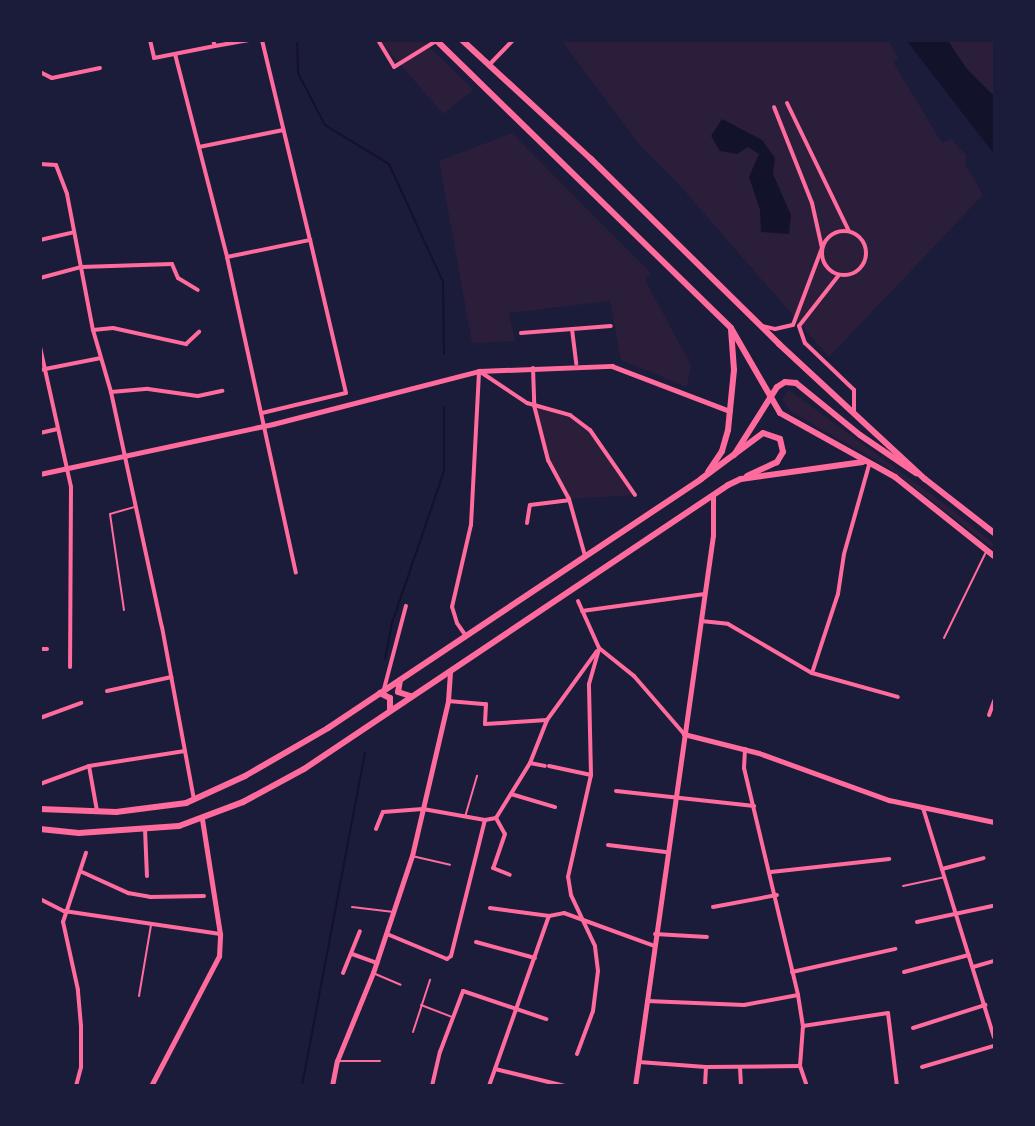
<!DOCTYPE html>
<style>
body{margin:0}
#map{position:relative;width:1035px;height:1126px;overflow:hidden;background:#1b1b3a;font-family:"Roboto Serif",serif}
div>[style]{position:absolute}
[style*='--x']{left:calc(var(--x)*1px);top:calc(var(--y)*1px);width:calc(var(--w)*1px);rotate:calc(var(--a)*1deg)}
.green>*{inset:0;background:#2a1e3b}
.water>*{inset:0;background:#12122b}
.stream>*{height:2px;margin:-1px;padding:0 1px;transform-origin:1px;border-radius:1px;background:#12122b}
.service>*{height:2px;margin:-1px;padding:0 1px;transform-origin:1px;border-radius:1px;background:#ff6b9d}
.minor>*{height:4px;margin:-2px;padding:0 2px;transform-origin:2px;border-radius:2px;background:#ff6b9d}
.minor>.ring{margin:-2px;padding:0;box-sizing:content-box;background:none;border:4px solid #ff6b9d;border-radius:50%}
.tertiary>*{height:4.5px;margin:-2.25px;padding:0 2.25px;transform-origin:2.25px;border-radius:2.25px;background:#ff6b9d}
.secondary>*{height:5px;margin:-2.5px;padding:0 2.5px;transform-origin:2.5px;border-radius:2.5px;background:#ff6b9d}
.primary>*{height:6px;margin:-3px;padding:0 3px;transform-origin:3px;border-radius:3px;background:#ff6b9d}
span{translate:-50% -50%;white-space:nowrap;text-align:center;line-height:1.15;-webkit-text-stroke:4.5px #1b1b3a;paint-order:stroke}
.frame{position:absolute;inset:0;border:42px solid #1b1b3a;pointer-events:none}
</style>
<div id="map">
<div class="green">
<div style="clip-path:polygon(380px 41px,423px 41px,474px 90px,443px 114px)"></div>
<div style="clip-path:polygon(562px 41px,889px 41px,898px 58px,893px 62px,942px 143px,951px 139px,967px 156px,965px 164px,983px 195px,829px 357px,675px 180px,640px 145px)"></div>
<div style="clip-path:polygon(949px 41px,994px 41px,994px 96px,958px 61px)"></div>
<div style="clip-path:polygon(512px 133px,651px 273px,645px 280px,691px 365px,687px 387px,621px 360px,610px 301px,509px 313px,515px 341px,472px 343px,439px 161px)"></div>
<div style="clip-path:polygon(789px 390px,951px 509px,994px 544px,994px 549px,885px 465px,791px 412px,782px 399px)"></div>
<div style="clip-path:polygon(534px 405px,570px 415px,590px 430px,635px 495px,569px 499px,548px 460px)"></div>
</div>
<div class="water">
<div style="clip-path:polygon(907px 41px,948px 41px,967px 69px,994px 96px,994px 154px)"></div>
<div style="clip-path:polygon(722px 119px,762px 140px,775px 158px,773px 174px,791px 215px,789px 234px,761px 232px,760px 210px,749px 177px,759px 154px,748px 147px,737px 154px,720px 151px,711px 136px)"></div>
</div>
<div class="stream">
<div style="--x:297;--y:40;--w:33;--a:88"></div>
<div style="--x:298;--y:73;--w:59;--a:62.6"></div>
<div style="--x:325;--y:125;--w:75;--a:31.4"></div>
<div style="--x:389;--y:164;--w:130;--a:65.4"></div>
<div style="--x:443;--y:282;--w:72;--a:89.2"></div>
<div style="--x:385;--y:659;--w:37;--a:-79"></div>
<div style="--x:392;--y:623;--w:161;--a:-71.1"></div>
<div style="--x:444;--y:471;--w:64;--a:-90"></div>
<div style="--x:302;--y:1086;--w:339;--a:-79.3"></div>
</div>
<div class="service">
<div style="--x:124;--y:610;--w:97;--a:-98.3"></div>
<div style="--x:110;--y:514;--w:25;--a:-16"></div>
<div style="--x:944;--y:638;--w:96;--a:-64"></div>
<div style="--x:465;--y:817;--w:43;--a:-73.7"></div>
<div style="--x:412;--y:856;--w:39;--a:13"></div>
<div style="--x:903;--y:886;--w:43;--a:-12.1"></div>
<div style="--x:352;--y:907;--w:42;--a:6.8"></div>
<div style="--x:373;--y:973;--w:30;--a:23"></div>
<div style="--x:139;--y:996;--w:72;--a:-80.4"></div>
<div style="--x:421;--y:1005;--w:33;--a:21"></div>
<div style="--x:413;--y:1032;--w:55;--a:-71.9"></div>
<div style="--x:337;--y:1061;--w:43;--a:0"></div>
</div>
<div class="minor">
<div style="--x:150;--y:40;--w:18;--a:77"></div>
<div style="--x:154;--y:58;--w:62;--a:-11.1"></div>
<div style="--x:213;--y:40;--w:6;--a:72"></div>
<div style="--x:215;--y:46;--w:36;--a:-10"></div>
<div style="--x:378;--y:40;--w:31;--a:59"></div>
<div style="--x:394;--y:67;--w:49;--a:-31.8"></div>
<div style="--x:175;--y:54;--w:210;--a:75.6"></div>
<div style="--x:227;--y:257;--w:85;--a:-11.6"></div>
<div style="--x:310;--y:240;--w:206;--a:-103.5"></div>
<div style="--x:489;--y:65;--w:35;--a:-46"></div>
<div style="--x:40;--y:72;--w:13;--a:27"></div>
<div style="--x:52;--y:78;--w:49;--a:-11.8"></div>
<div style="--x:787;--y:103;--w:142;--a:64.2"></div>
<div style="--x:199;--y:147;--w:86;--a:-11.4"></div>
<div style="--x:40;--y:164;--w:16;--a:4"></div>
<div style="--x:56;--y:165;--w:31;--a:69"></div>
<div style="--x:67;--y:194;--w:138;--a:79.2"></div>
<div style="--x:93;--y:330;--w:65;--a:73.8"></div>
<div style="--x:111;--y:392;--w:240;--a:77.8"></div>
<div style="--x:162;--y:627;--w:175;--a:79.5"></div>
<div class="ring" style="left:822px;top:231px;width:40px;height:40px"></div>
<div style="--x:40;--y:240;--w:35;--a:-13"></div>
<div style="--x:227;--y:257;--w:323;--a:77.7"></div>
<div style="--x:40;--y:278;--w:42;--a:-15"></div>
<div style="--x:81;--y:267;--w:91;--a:-1.9"></div>
<div style="--x:172;--y:264;--w:15;--a:67"></div>
<div style="--x:178;--y:278;--w:23;--a:31"></div>
<div style="--x:762;--y:326;--w:13;--a:13"></div>
<div style="--x:775;--y:329;--w:18;--a:-13"></div>
<div style="--x:793;--y:325;--w:82;--a:-69.4"></div>
<div style="--x:822;--y:248;--w:46;--a:-102.5"></div>
<div style="--x:812;--y:203;--w:103;--a:-111.6"></div>
<div style="--x:799;--y:326;--w:18;--a:71"></div>
<div style="--x:805;--y:343;--w:68;--a:43.8"></div>
<div style="--x:854;--y:390;--w:21;--a:90"></div>
<div style="--x:799;--y:326;--w:65;--a:-51.9"></div>
<div style="--x:572;--y:329;--w:35;--a:83"></div>
<div style="--x:93;--y:330;--w:20;--a:-6"></div>
<div style="--x:113;--y:328;--w:75;--a:12.4"></div>
<div style="--x:186;--y:344;--w:18;--a:-43"></div>
<div style="--x:521;--y:333;--w:90;--a:-4.4"></div>
<div style="--x:40;--y:347;--w:143;--a:77.5"></div>
<div style="--x:71;--y:487;--w:180;--a:90.3"></div>
<div style="--x:533;--y:368;--w:37;--a:88"></div>
<div style="--x:534;--y:405;--w:57;--a:75.7"></div>
<div style="--x:548;--y:460;--w:44;--a:61.7"></div>
<div style="--x:569;--y:499;--w:59;--a:74.3"></div>
<div style="--x:40;--y:370;--w:62;--a:-11.1"></div>
<div style="--x:479;--y:371;--w:58;--a:33.7"></div>
<div style="--x:527;--y:403;--w:45;--a:15.6"></div>
<div style="--x:570;--y:415;--w:25;--a:37"></div>
<div style="--x:590;--y:430;--w:79;--a:55.3"></div>
<div style="--x:111;--y:392;--w:37;--a:-5"></div>
<div style="--x:148;--y:389;--w:50;--a:8"></div>
<div style="--x:198;--y:396;--w:25;--a:-12"></div>
<div style="--x:262;--y:413;--w:86;--a:-13.4"></div>
<div style="--x:346;--y:393;--w:157;--a:-103.2"></div>
<div style="--x:40;--y:433;--w:18;--a:-13"></div>
<div style="--x:527;--y:523;--w:18;--a:-81"></div>
<div style="--x:530;--y:505;--w:39;--a:-7"></div>
<div style="--x:578;--y:601;--w:51;--a:65.9"></div>
<div style="--x:599;--y:648;--w:45;--a:38.7"></div>
<div style="--x:634;--y:676;--w:77;--a:49.2"></div>
<div style="--x:582;--y:611;--w:124;--a:-7.9"></div>
<div style="--x:701;--y:621;--w:27;--a:6"></div>
<div style="--x:728;--y:624;--w:97;--a:30.3"></div>
<div style="--x:812;--y:673;--w:89;--a:15.6"></div>
<div style="--x:466;--y:636;--w:16;--a:-125"></div>
<div style="--x:457;--y:623;--w:17;--a:-107"></div>
<div style="--x:452;--y:607;--w:84;--a:-77"></div>
<div style="--x:471;--y:525;--w:154;--a:-87"></div>
<div style="--x:40;--y:649;--w:7;--a:0"></div>
<div style="--x:812;--y:673;--w:83;--a:-71.8"></div>
<div style="--x:838;--y:594;--w:40;--a:-81.5"></div>
<div style="--x:844;--y:554;--w:92;--a:-74.3"></div>
<div style="--x:384;--y:689;--w:86;--a:-75.2"></div>
<div style="--x:107;--y:691;--w:66;--a:-12.2"></div>
<div style="--x:448;--y:701;--w:38;--a:5"></div>
<div style="--x:486;--y:704;--w:20;--a:93"></div>
<div style="--x:485;--y:724;--w:62;--a:-3.7"></div>
<div style="--x:989;--y:715;--w:15;--a:-70"></div>
<div style="--x:40;--y:718;--w:44;--a:-20.1"></div>
<div style="--x:745;--y:749;--w:19;--a:93"></div>
<div style="--x:744;--y:768;--w:233;--a:76.6"></div>
<div style="--x:798;--y:995;--w:31;--a:81"></div>
<div style="--x:803;--y:1026;--w:40;--a:94.3"></div>
<div style="--x:800;--y:1066;--w:21;--a:71"></div>
<div style="--x:530;--y:763;--w:15;--a:11"></div>
<div style="--x:89;--y:766;--w:46;--a:79.9"></div>
<div style="--x:549;--y:766;--w:43;--a:12.1"></div>
<div style="--x:40;--y:784;--w:52;--a:-20.2"></div>
<div style="--x:89;--y:766;--w:97;--a:-8.9"></div>
<div style="--x:616;--y:791;--w:139;--a:6.2"></div>
<div style="--x:511;--y:794;--w:46;--a:16.5"></div>
<div style="--x:923;--y:808;--w:240;--a:72.8"></div>
<div style="--x:496;--y:818;--w:18;--a:61"></div>
<div style="--x:505;--y:834;--w:36;--a:109"></div>
<div style="--x:493;--y:868;--w:18;--a:22"></div>
<div style="--x:145;--y:829;--w:47;--a:87.6"></div>
<div style="--x:376;--y:829;--w:18;--a:-68"></div>
<div style="--x:383;--y:812;--w:40;--a:-4.3"></div>
<div style="--x:423;--y:809;--w:63;--a:10.1"></div>
<div style="--x:485;--y:820;--w:11;--a:-10"></div>
<div style="--x:496;--y:818;--w:65;--a:-58.3"></div>
<div style="--x:530;--y:763;--w:46;--a:-68.4"></div>
<div style="--x:547;--y:720;--w:85;--a:-54.1"></div>
<div style="--x:608;--y:845;--w:58;--a:6.9"></div>
<div style="--x:942;--y:869;--w:43;--a:-14.7"></div>
<div style="--x:82;--y:872;--w:51;--a:24.5"></div>
<div style="--x:128;--y:893;--w:22;--a:10"></div>
<div style="--x:150;--y:897;--w:54;--a:-1.1"></div>
<div style="--x:771;--y:872;--w:119;--a:-6.3"></div>
<div style="--x:40;--y:899;--w:27;--a:27"></div>
<div style="--x:64;--y:911;--w:158;--a:8.4"></div>
<div style="--x:713;--y:907;--w:65;--a:-10.6"></div>
<div style="--x:490;--y:908;--w:60;--a:7.7"></div>
<div style="--x:549;--y:916;--w:15;--a:-11"></div>
<div style="--x:564;--y:913;--w:96;--a:20.1"></div>
<div style="--x:917;--y:922;--w:77;--a:-12"></div>
<div style="--x:387;--y:934;--w:65;--a:22.6"></div>
<div style="--x:447;--y:959;--w:5;--a:-37"></div>
<div style="--x:451;--y:956;--w:140;--a:-76"></div>
<div style="--x:655;--y:934;--w:52;--a:3.3"></div>
<div style="--x:476;--y:942;--w:61;--a:15.2"></div>
<div style="--x:352;--y:954;--w:27;--a:20"></div>
<div style="--x:973;--y:967;--w:22;--a:-16"></div>
<div style="--x:792;--y:972;--w:106;--a:-12.6"></div>
<div style="--x:904;--y:972;--w:67;--a:-14.7"></div>
<div style="--x:343;--y:973;--w:45;--a:-68"></div>
<div style="--x:647;--y:1001;--w:97;--a:2.4"></div>
<div style="--x:744;--y:1005;--w:55;--a:-10.5"></div>
<div style="--x:803;--y:1026;--w:86;--a:-8.7"></div>
<div style="--x:888;--y:1013;--w:74;--a:83"></div>
<div style="--x:913;--y:1028;--w:76;--a:-17.7"></div>
<div style="--x:577;--y:1054;--w:46;--a:-69.6"></div>
<div style="--x:593;--y:1011;--w:40;--a:-82.9"></div>
<div style="--x:598;--y:971;--w:25;--a:-97"></div>
<div style="--x:595;--y:946;--w:56;--a:-115.2"></div>
<div style="--x:571;--y:895;--w:18;--a:-99"></div>
<div style="--x:568;--y:877;--w:105;--a:-77.3"></div>
<div style="--x:591;--y:775;--w:91;--a:-91.3"></div>
<div style="--x:589;--y:684;--w:37;--a:-74"></div>
<div style="--x:639;--y:1062;--w:67;--a:4.3"></div>
<div style="--x:706;--y:1067;--w:94;--a:-0.6"></div>
<div style="--x:740;--y:1067;--w:19;--a:87"></div>
<div style="--x:922;--y:1067;--w:75;--a:-16.3"></div>
<div style="--x:495;--y:1069;--w:72;--a:13.7"></div>
<div style="--x:76;--y:1086;--w:20;--a:-75"></div>
<div style="--x:81;--y:1067;--w:41;--a:-90"></div>
<div style="--x:81;--y:1026;--w:36;--a:-95"></div>
<div style="--x:78;--y:990;--w:70;--a:-102.4"></div>
<div style="--x:63;--y:922;--w:73;--a:-71.6"></div>
<div style="--x:432;--y:1086;--w:35;--a:-77"></div>
<div style="--x:440;--y:1052;--w:65;--a:-69.3"></div>
<div style="--x:463;--y:991;--w:88;--a:18.6"></div>
<div style="--x:489;--y:1086;--w:180;--a:-70.6"></div>
<div style="--x:705;--y:1086;--w:19;--a:-87"></div>
</div>
<div class="tertiary">
<div style="--x:40;--y:474;--w:238;--a:-12.1"></div>
<div style="--x:273;--y:424;--w:213;--a:-14.4"></div>
<div style="--x:479;--y:371;--w:133;--a:-2.2"></div>
<div style="--x:612;--y:366;--w:126;--a:20.9"></div>
<div style="--x:684;--y:734;--w:77;--a:14.2"></div>
<div style="--x:759;--y:753;--w:138;--a:19.9"></div>
<div style="--x:889;--y:800;--w:107;--a:11.8"></div>
<div style="--x:332;--y:1086;--w:25;--a:-79"></div>
<div style="--x:337;--y:1061;--w:95;--a:-67.8"></div>
<div style="--x:373;--y:973;--w:123;--a:-71.6"></div>
<div style="--x:412;--y:856;--w:159;--a:-76.9"></div>
<div style="--x:448;--y:701;--w:29;--a:-86"></div>
</div>
<div class="secondary">
<div style="--x:151;--y:1086;--w:147;--a:-62.4"></div>
<div style="--x:219;--y:956;--w:22;--a:-87"></div>
<div style="--x:220;--y:934;--w:116;--a:-98.9"></div>
<div style="--x:635;--y:1086;--w:556;--a:-81.94"></div>
<div style="--x:713;--y:535;--w:41;--a:-90"></div>
</div>
<div class="primary">
<div style="--x:436;--y:40;--w:412;--a:44.3"></div>
<div style="--x:731;--y:328;--w:98;--a:60"></div>
<div style="--x:780;--y:413;--w:132;--a:29.1"></div>
<div style="--x:895;--y:477;--w:127;--a:38.6"></div>
<div style="--x:462;--y:40;--w:176;--a:42.7"></div>
<div style="--x:591;--y:159;--w:264;--a:44.5"></div>
<div style="--x:779;--y:344;--w:199;--a:42.8"></div>
<div style="--x:925;--y:479;--w:88;--a:38"></div>
<div style="--x:734;--y:455;--w:80;--a:-57.7"></div>
<div style="--x:777;--y:387;--w:9;--a:-32"></div>
<div style="--x:785;--y:382;--w:11;--a:5"></div>
<div style="--x:796;--y:383;--w:82;--a:39.1"></div>
<div style="--x:860;--y:435;--w:68;--a:34.2"></div>
<div style="--x:708;--y:472;--w:25;--a:-56"></div>
<div style="--x:722;--y:451;--w:22;--a:-74"></div>
<div style="--x:728;--y:430;--w:60;--a:-84.3"></div>
<div style="--x:734;--y:370;--w:41;--a:-94.2"></div>
<div style="--x:400;--y:680;--w:12;--a:99"></div>
<div style="--x:398;--y:692;--w:13;--a:18"></div>
<div style="--x:380;--y:693;--w:11;--a:27"></div>
<div style="--x:390;--y:698;--w:11;--a:90"></div>
<div style="--x:40;--y:809;--w:76;--a:2.3"></div>
<div style="--x:116;--y:812;--w:71;--a:-7.3"></div>
<div style="--x:186;--y:803;--w:65;--a:-24.6"></div>
<div style="--x:245;--y:776;--w:96;--a:-30"></div>
<div style="--x:328;--y:728;--w:448;--a:-33.7"></div>
<div style="--x:701;--y:479;--w:77;--a:-36.6"></div>
<div style="--x:763;--y:433;--w:18;--a:19"></div>
<div style="--x:780;--y:439;--w:13;--a:77"></div>
<div style="--x:783;--y:452;--w:12;--a:121"></div>
<div style="--x:777;--y:462;--w:33;--a:155"></div>
<div style="--x:40;--y:829;--w:39;--a:6"></div>
<div style="--x:79;--y:833;--w:100;--a:-4"></div>
<div style="--x:179;--y:826;--w:68;--a:-20.6"></div>
<div style="--x:243;--y:802;--w:69;--a:-28.4"></div>
<div style="--x:304;--y:769;--w:510;--a:-33.81"></div>
<div style="--x:728;--y:485;--w:14;--a:-25"></div>
<div style="--x:741;--y:479;--w:123;--a:-7.9"></div>
</div>
<div class="frame"></div>
</div>
